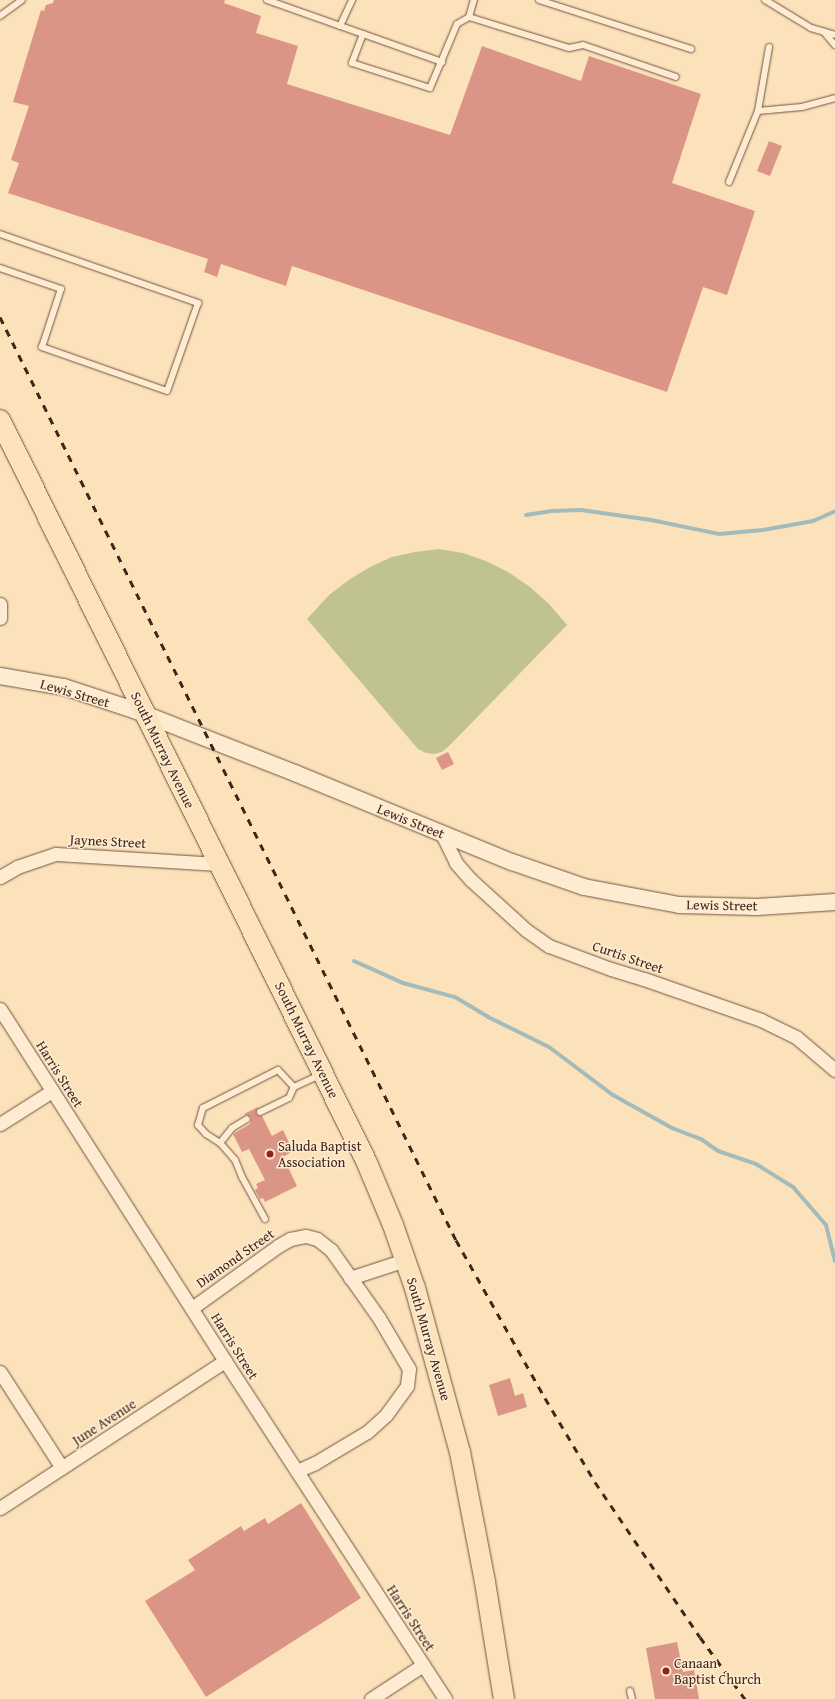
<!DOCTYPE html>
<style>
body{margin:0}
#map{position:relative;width:835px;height:1699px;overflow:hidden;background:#fce2ba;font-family:"Gentium Book Plus",serif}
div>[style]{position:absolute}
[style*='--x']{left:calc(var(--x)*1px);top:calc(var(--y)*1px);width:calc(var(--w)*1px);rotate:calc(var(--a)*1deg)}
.green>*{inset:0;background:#c1c38e}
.stream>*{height:4px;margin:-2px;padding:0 2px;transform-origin:2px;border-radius:2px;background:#a4bbbb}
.building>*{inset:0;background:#db9587}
.roads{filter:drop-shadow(0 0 1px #705441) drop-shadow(0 0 1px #705441)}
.service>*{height:6px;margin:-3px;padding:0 3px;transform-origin:3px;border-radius:3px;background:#fdecd2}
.minor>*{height:13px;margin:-6.5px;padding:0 6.5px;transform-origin:6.5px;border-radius:6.5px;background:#fdecd2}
.tertiary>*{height:16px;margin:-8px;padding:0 8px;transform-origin:8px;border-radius:8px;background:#fdecd2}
.primary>*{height:20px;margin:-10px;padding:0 10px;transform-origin:10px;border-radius:10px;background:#fce2ba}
.rail>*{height:3px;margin-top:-1.5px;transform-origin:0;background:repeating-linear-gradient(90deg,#422519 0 7px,transparent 0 14px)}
.dots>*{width:11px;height:11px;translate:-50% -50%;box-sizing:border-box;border:2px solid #fdecd2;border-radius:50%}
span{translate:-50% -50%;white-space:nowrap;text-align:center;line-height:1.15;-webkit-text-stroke:3px #fdecd2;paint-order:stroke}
.street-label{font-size:14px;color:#422519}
.poi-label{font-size:14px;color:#422519}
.left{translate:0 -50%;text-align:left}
</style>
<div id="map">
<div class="green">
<div style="clip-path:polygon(439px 549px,463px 553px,486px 561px,508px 572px,530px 587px,549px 604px,567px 625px,450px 745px,442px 752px,434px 754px,426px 753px,418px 749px,307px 619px,329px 595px,350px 579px,370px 567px,392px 557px,415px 552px)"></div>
</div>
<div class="stream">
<div style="--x:526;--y:515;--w:26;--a:-9"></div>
<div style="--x:552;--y:511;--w:29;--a:-2"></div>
<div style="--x:581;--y:510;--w:71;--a:8.1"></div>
<div style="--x:651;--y:520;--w:69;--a:11.6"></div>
<div style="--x:719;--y:534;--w:44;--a:-5.2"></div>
<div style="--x:763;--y:530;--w:51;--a:-10.2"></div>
<div style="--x:813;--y:521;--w:24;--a:-24"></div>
<div style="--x:354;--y:961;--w:54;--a:24.2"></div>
<div style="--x:403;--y:983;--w:54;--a:15.1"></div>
<div style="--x:455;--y:997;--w:39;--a:31"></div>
<div style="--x:488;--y:1017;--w:68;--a:26.2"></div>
<div style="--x:549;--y:1047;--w:80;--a:36.9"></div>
<div style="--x:613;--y:1095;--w:68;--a:29.2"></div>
<div style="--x:672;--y:1128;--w:31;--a:21"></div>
<div style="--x:701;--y:1139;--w:21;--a:35"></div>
<div style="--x:718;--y:1151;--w:40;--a:18.9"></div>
<div style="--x:756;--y:1164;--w:44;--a:31.9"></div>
<div style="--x:793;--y:1187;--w:50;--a:49"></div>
<div style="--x:826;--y:1225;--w:37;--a:76"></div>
</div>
<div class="building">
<div style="clip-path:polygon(54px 0,225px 0,224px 3px,261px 16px,256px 33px,298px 46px,287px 84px,450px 135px,482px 46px,581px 81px,589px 56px,701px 94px,672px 183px,755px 211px,727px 295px,703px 287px,667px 392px,292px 266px,286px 286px,221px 264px,217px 277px,204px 272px,208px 259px,8px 193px,19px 163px,11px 160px,29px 106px,13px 102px,41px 10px,44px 11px,46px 5px,53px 3px)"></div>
<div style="clip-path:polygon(769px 141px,782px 146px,770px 176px,757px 171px)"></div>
<div style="clip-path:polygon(448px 752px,454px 764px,442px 770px,436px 758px)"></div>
<div style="clip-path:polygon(258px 1107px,256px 1114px,262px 1116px,272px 1136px,283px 1130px,293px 1151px,283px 1157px,297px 1186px,265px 1202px,263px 1198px,260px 1199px,255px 1190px,258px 1188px,256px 1184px,265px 1180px,249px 1149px,242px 1152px,233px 1134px,250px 1124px,251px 1117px,244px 1114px)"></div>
<div style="clip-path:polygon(510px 1378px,515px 1396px,523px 1393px,527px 1407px,498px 1416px,489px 1385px)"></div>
<div style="clip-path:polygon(301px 1503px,361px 1598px,206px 1697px,145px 1601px,195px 1570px,188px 1560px,241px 1526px,244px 1531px,265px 1518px,268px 1524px)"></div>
<div style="clip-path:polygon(677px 1642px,683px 1672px,694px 1670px,699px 1699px,655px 1699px,646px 1648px)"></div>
</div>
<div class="roads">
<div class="service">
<div style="--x:267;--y:0;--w:186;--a:19.5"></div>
<div style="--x:539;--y:0;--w:160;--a:17.9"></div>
<div style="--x:765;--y:0;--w:54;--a:31.3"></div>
<div style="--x:811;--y:28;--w:25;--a:16"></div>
<div style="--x:0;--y:16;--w:27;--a:-36"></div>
<div style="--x:469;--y:17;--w:105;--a:17.2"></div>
<div style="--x:569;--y:48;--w:14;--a:-12"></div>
<div style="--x:583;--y:45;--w:98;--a:19"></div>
<div style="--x:340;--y:26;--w:29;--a:-65"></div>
<div style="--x:824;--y:32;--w:17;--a:50"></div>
<div style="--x:363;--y:34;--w:31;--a:111"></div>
<div style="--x:352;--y:63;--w:82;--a:17.8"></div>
<div style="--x:430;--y:88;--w:69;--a:-67.1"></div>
<div style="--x:457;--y:24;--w:14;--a:-30"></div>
<div style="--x:469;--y:17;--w:18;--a:-74"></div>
<div style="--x:758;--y:111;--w:44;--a:-5.2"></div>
<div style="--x:802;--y:107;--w:34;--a:-15"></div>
<div style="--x:729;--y:182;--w:77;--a:-67.8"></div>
<div style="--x:758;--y:111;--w:65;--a:-80.2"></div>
<div style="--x:0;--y:234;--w:210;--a:19.2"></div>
<div style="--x:198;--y:303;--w:93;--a:109.4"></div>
<div style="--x:167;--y:391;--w:133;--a:-160.6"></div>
<div style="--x:42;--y:347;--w:61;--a:-71.9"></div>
<div style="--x:61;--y:289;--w:65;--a:-161"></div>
<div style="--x:260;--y:1112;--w:32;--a:-26"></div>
<div style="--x:289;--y:1098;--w:12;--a:-66"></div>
<div style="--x:220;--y:1143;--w:19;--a:-51"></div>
<div style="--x:232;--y:1128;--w:17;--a:-31"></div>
<div style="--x:265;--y:1219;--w:48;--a:-118.7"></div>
<div style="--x:242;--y:1177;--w:18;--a:-112"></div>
<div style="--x:235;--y:1160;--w:23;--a:-131"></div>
<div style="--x:220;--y:1143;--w:17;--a:-147"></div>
<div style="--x:206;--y:1134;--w:12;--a:-132"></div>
<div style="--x:198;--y:1125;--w:18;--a:-74"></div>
<div style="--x:203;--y:1108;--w:84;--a:-26.9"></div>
<div style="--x:278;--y:1070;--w:23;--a:47"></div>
<div style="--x:294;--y:1087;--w:29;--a:-25"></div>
<div style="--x:630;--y:1691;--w:8;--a:76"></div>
</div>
<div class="minor">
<div style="--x:0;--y:604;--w:14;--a:90"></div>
<div style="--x:442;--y:834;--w:32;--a:64"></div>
<div style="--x:456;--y:863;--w:23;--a:49"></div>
<div style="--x:471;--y:880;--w:74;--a:42.3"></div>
<div style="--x:526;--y:930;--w:28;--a:35"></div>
<div style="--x:549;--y:946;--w:66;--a:20.4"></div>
<div style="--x:611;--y:969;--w:34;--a:17"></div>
<div style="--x:644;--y:979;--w:124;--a:19.3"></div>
<div style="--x:761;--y:1020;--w:39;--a:26"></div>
<div style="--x:796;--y:1037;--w:51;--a:40.2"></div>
<div style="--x:0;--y:877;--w:20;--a:-30"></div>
<div style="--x:17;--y:867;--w:40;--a:-18.9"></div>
<div style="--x:55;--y:854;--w:165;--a:3.5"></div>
<div style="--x:0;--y:1009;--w:418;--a:57.4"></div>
<div style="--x:225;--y:1361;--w:403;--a:56.9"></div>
<div style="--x:0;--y:1124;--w:62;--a:-32.4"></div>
<div style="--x:350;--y:1278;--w:58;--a:-18.1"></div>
<div style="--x:192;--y:1308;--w:106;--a:-35.8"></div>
<div style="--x:278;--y:1246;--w:14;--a:-30"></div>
<div style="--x:290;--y:1239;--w:16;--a:-11"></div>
<div style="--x:306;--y:1236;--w:11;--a:15"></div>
<div style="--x:317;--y:1239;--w:18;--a:38"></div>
<div style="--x:331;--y:1250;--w:83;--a:54.8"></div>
<div style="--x:379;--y:1318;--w:59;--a:59.5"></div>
<div style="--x:409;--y:1369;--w:17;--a:97"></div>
<div style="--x:407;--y:1386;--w:36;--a:126"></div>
<div style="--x:386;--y:1415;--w:25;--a:138"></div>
<div style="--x:367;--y:1432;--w:61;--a:149.2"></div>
<div style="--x:315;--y:1463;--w:20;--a:156"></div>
<div style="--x:0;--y:1372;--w:114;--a:57.1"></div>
<div style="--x:0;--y:1508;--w:269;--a:-33.2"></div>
<div style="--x:371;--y:1699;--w:62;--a:-33.2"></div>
</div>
<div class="tertiary">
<div style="--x:0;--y:676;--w:65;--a:9.8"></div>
<div style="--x:64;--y:687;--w:74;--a:18.2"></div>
<div style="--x:134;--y:710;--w:175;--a:21.4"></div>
<div style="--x:297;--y:774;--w:232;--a:22.3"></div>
<div style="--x:512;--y:862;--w:76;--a:19.1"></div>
<div style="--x:584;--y:887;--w:97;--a:10.7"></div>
<div style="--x:679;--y:905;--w:78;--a:1.5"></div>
<div style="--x:757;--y:907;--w:78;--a:-3.7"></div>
</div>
<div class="primary">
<div style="--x:0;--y:420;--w:829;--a:63.71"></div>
<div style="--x:367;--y:1163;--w:67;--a:67.2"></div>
<div style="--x:393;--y:1225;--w:67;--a:70.8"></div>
<div style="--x:415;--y:1288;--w:170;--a:74.7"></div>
<div style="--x:460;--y:1452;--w:132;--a:79.1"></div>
<div style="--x:485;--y:1582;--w:119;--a:80.8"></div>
</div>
</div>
<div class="rail">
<div style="--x:0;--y:317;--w:1029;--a:63.71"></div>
<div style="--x:456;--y:1240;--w:181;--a:60.6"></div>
<div style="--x:545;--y:1398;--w:98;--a:59.2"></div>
<div style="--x:595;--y:1482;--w:187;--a:55.9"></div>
<div style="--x:700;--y:1637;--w:77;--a:54"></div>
</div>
<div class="dots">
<div style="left:270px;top:1154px;background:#8f2418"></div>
<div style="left:666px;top:1671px;background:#8f2418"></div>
</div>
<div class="street-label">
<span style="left:75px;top:693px;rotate:16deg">Lewis Street</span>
<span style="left:163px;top:750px;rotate:64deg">South Murray Avenue</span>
<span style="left:411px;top:821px;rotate:22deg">Lewis Street</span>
<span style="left:108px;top:841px;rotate:3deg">Jaynes Street</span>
<span style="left:722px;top:905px;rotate:1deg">Lewis Street</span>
<span style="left:628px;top:957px;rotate:19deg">Curtis Street</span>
<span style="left:307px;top:1040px;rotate:64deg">South Murray Avenue</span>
<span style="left:60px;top:1074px;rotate:58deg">Harris Street</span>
<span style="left:235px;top:1258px;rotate:-35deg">Diamond Street</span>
<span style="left:429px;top:1339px;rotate:74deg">South Murray Avenue</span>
<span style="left:235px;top:1346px;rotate:58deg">Harris Street</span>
<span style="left:104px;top:1422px;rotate:-33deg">June Avenue</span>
<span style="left:411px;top:1618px;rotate:57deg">Harris Street</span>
</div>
<div class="poi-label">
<span class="left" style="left:278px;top:1154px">Saluda Baptist<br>Association</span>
<span class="left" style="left:674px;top:1671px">Canaan<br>Baptist Church</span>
</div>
</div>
